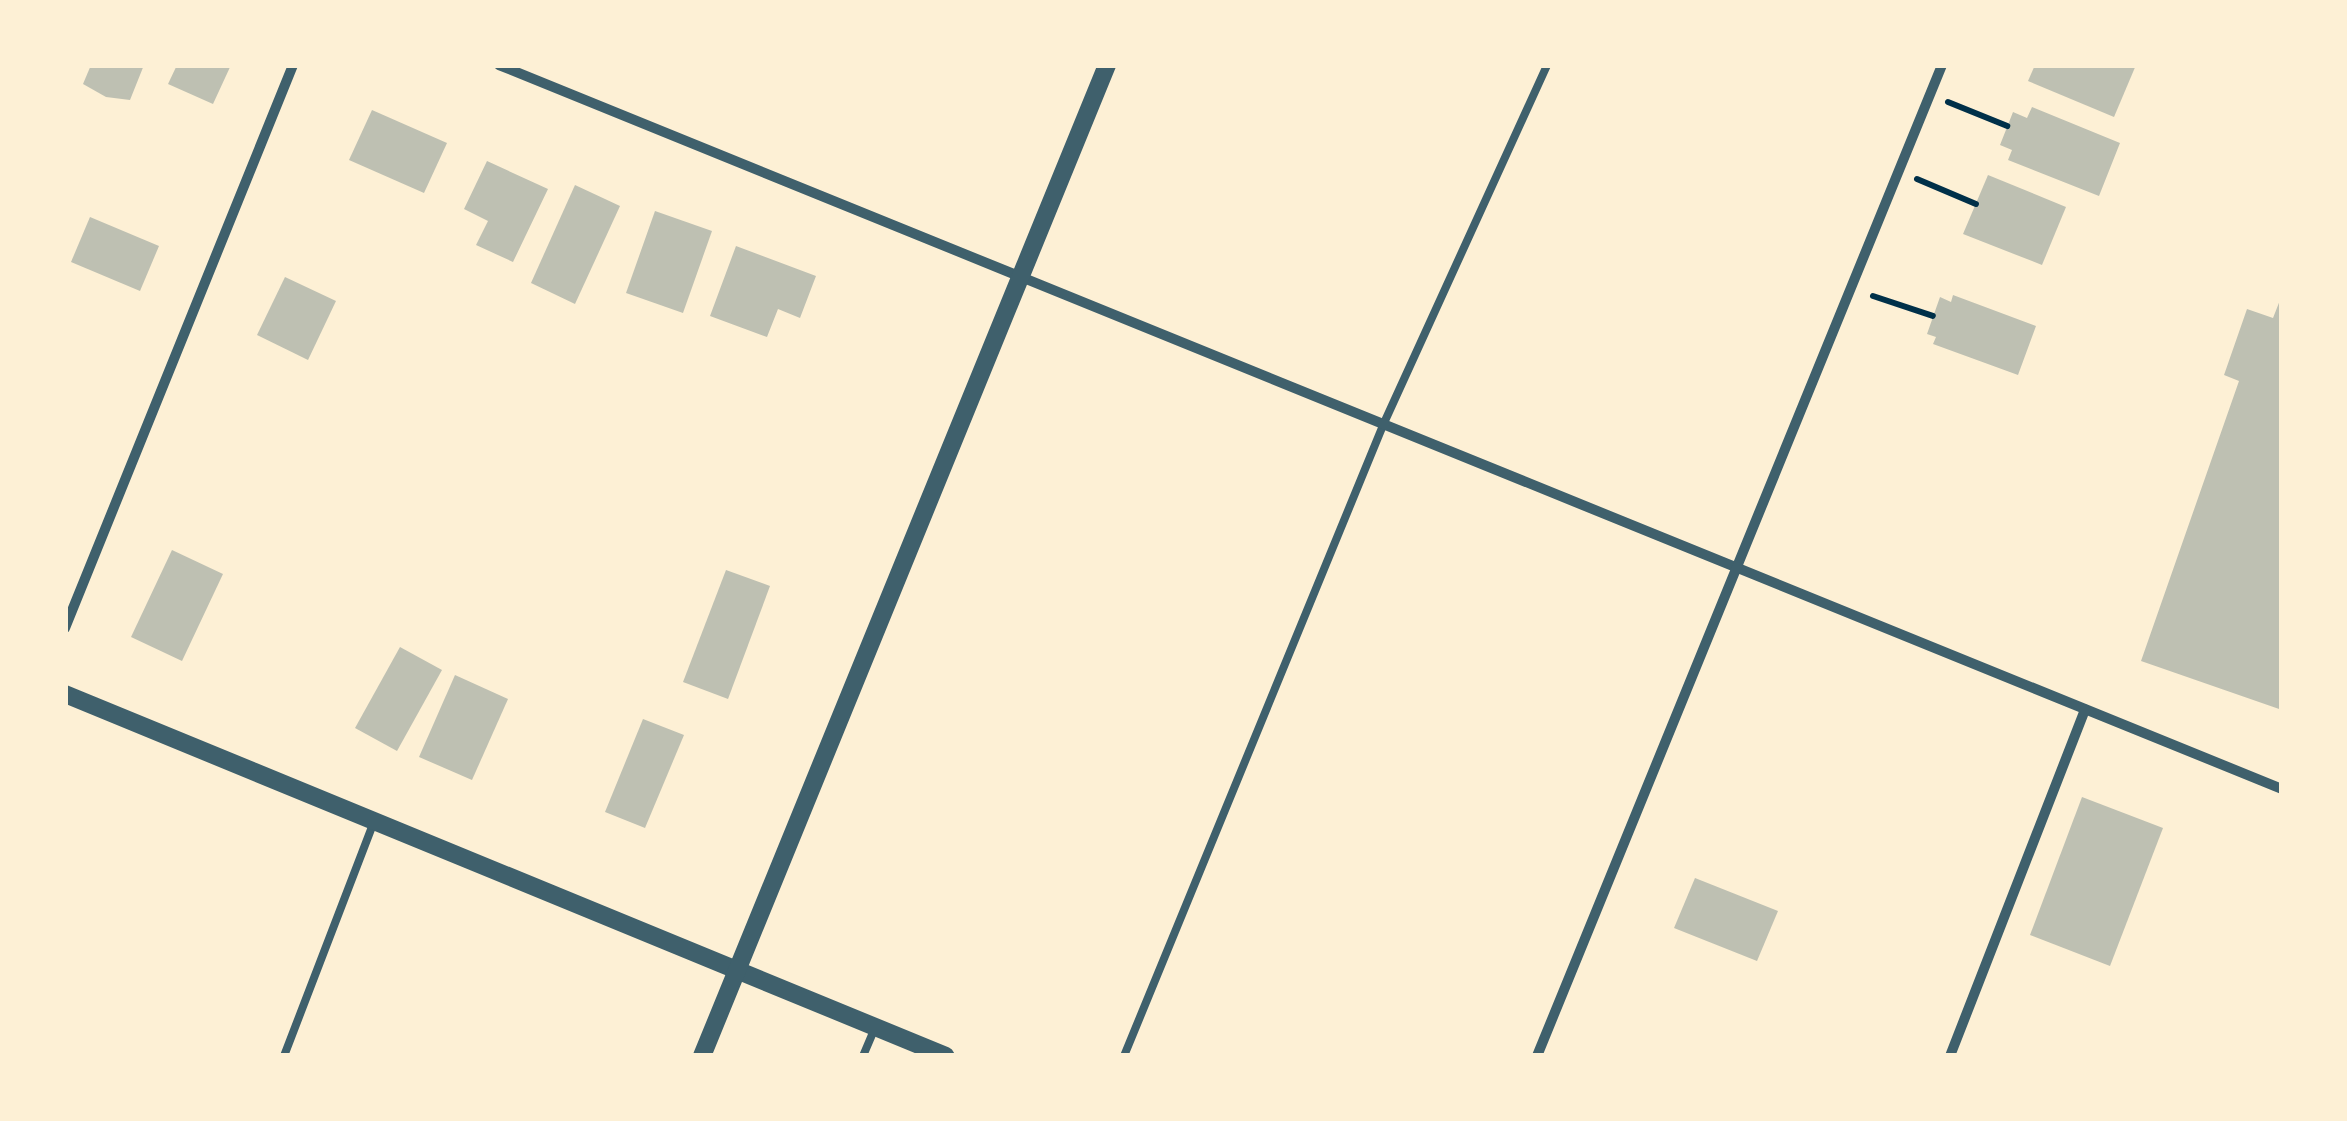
<!DOCTYPE html>
<style>
body{margin:0}
#map{position:relative;width:2347px;height:1121px;overflow:hidden;background:#fdf0d5;font-family:"IBM Plex Sans",sans-serif}
div>[style]{position:absolute}
[style*='--x']{left:calc(var(--x)*1px);top:calc(var(--y)*1px);width:calc(var(--w)*1px);rotate:calc(var(--a)*1deg)}
.building>*{inset:0;background:#bec0b2}
.path>*{height:6px;margin:-3px;padding:0 3px;transform-origin:3px;border-radius:3px;background:#003049}
.service>*{height:8px;margin:-4px;padding:0 4px;transform-origin:4px;border-radius:4px;background:#3f606c}
.minor>*{height:10px;margin:-5px;padding:0 5px;transform-origin:5px;border-radius:5px;background:#3f606c}
.tertiary>*{height:18px;margin:-9px;padding:0 9px;transform-origin:9px;border-radius:9px;background:#3f606c}
span{translate:-50% -50%;white-space:nowrap;text-align:center;line-height:1.15;-webkit-text-stroke:8px #fdf0d5;paint-order:stroke}
.frame{position:absolute;inset:0;border:68px solid #fdf0d5;pointer-events:none}
</style>
<div id="map">
<div class="building">
<div style="clip-path:polygon(91px 65px,144px 65px,130px 100px,106px 97px,83px 84px)"></div>
<div style="clip-path:polygon(177px 65px,231px 65px,213px 104px,168px 84px)"></div>
<div style="clip-path:polygon(2035px 65px,2136px 65px,2114px 117px,2028px 81px)"></div>
<div style="clip-path:polygon(2032px 107px,2120px 143px,2099px 196px,2008px 160px,2012px 150px,2000px 145px,2013px 112px,2027px 118px)"></div>
<div style="clip-path:polygon(372px 110px,447px 143px,424px 193px,349px 160px)"></div>
<div style="clip-path:polygon(487px 161px,548px 189px,513px 262px,476px 245px,488px 221px,464px 209px)"></div>
<div style="clip-path:polygon(1988px 175px,2066px 207px,2042px 265px,1963px 234px)"></div>
<div style="clip-path:polygon(575px 185px,620px 206px,575px 304px,531px 283px)"></div>
<div style="clip-path:polygon(655px 211px,712px 231px,683px 313px,626px 293px)"></div>
<div style="clip-path:polygon(90px 217px,159px 246px,140px 291px,71px 262px)"></div>
<div style="clip-path:polygon(736px 246px,816px 276px,800px 318px,778px 309px,767px 337px,710px 316px)"></div>
<div style="clip-path:polygon(285px 277px,336px 301px,308px 360px,257px 335px)"></div>
<div style="clip-path:polygon(1953px 295px,2036px 326px,2018px 375px,1933px 344px,1936px 337px,1927px 334px,1940px 297px,1951px 302px)"></div>
<div style="clip-path:polygon(2282px 295px,2282px 710px,2141px 661px,2239px 381px,2224px 375px,2247px 309px,2273px 318px)"></div>
<div style="clip-path:polygon(172px 550px,223px 574px,182px 661px,131px 637px)"></div>
<div style="clip-path:polygon(726px 570px,770px 586px,728px 699px,683px 682px)"></div>
<div style="clip-path:polygon(400px 647px,442px 670px,397px 751px,355px 728px)"></div>
<div style="clip-path:polygon(455px 675px,508px 699px,472px 780px,419px 757px)"></div>
<div style="clip-path:polygon(643px 719px,684px 735px,645px 828px,605px 812px)"></div>
<div style="clip-path:polygon(2082px 797px,2163px 828px,2110px 966px,2030px 935px)"></div>
<div style="clip-path:polygon(1695px 878px,1778px 911px,1757px 961px,1674px 928px)"></div>
</div>
<div class="path">
<div style="--x:1948;--y:102;--w:64;--a:22.1"></div>
<div style="--x:1917;--y:179;--w:64;--a:23"></div>
<div style="--x:1873;--y:296;--w:63;--a:18.4"></div>
</div>
<div class="service">
<div style="--x:284;--y:1056;--w:248;--a:-69"></div>
<div style="--x:863;--y:1056;--w:30;--a:-67"></div>
<div style="--x:1124;--y:1056;--w:684;--a:-67.67"></div>
<div style="--x:1384;--y:423;--w:393;--a:-65.5"></div>
</div>
<div class="minor">
<div style="--x:499;--y:65;--w:1924;--a:22.1"></div>
<div style="--x:65;--y:628;--w:607;--a:-67.95"></div>
<div style="--x:1537;--y:1056;--w:1071;--a:-67.77"></div>
<div style="--x:1950;--y:1056;--w:372;--a:-68.7"></div>
</div>
<div class="tertiary">
<div style="--x:65;--y:694;--w:952;--a:22.34"></div>
<div style="--x:702;--y:1056;--w:1071;--a:-67.77"></div>
</div>
<div class="frame"></div>
</div>
